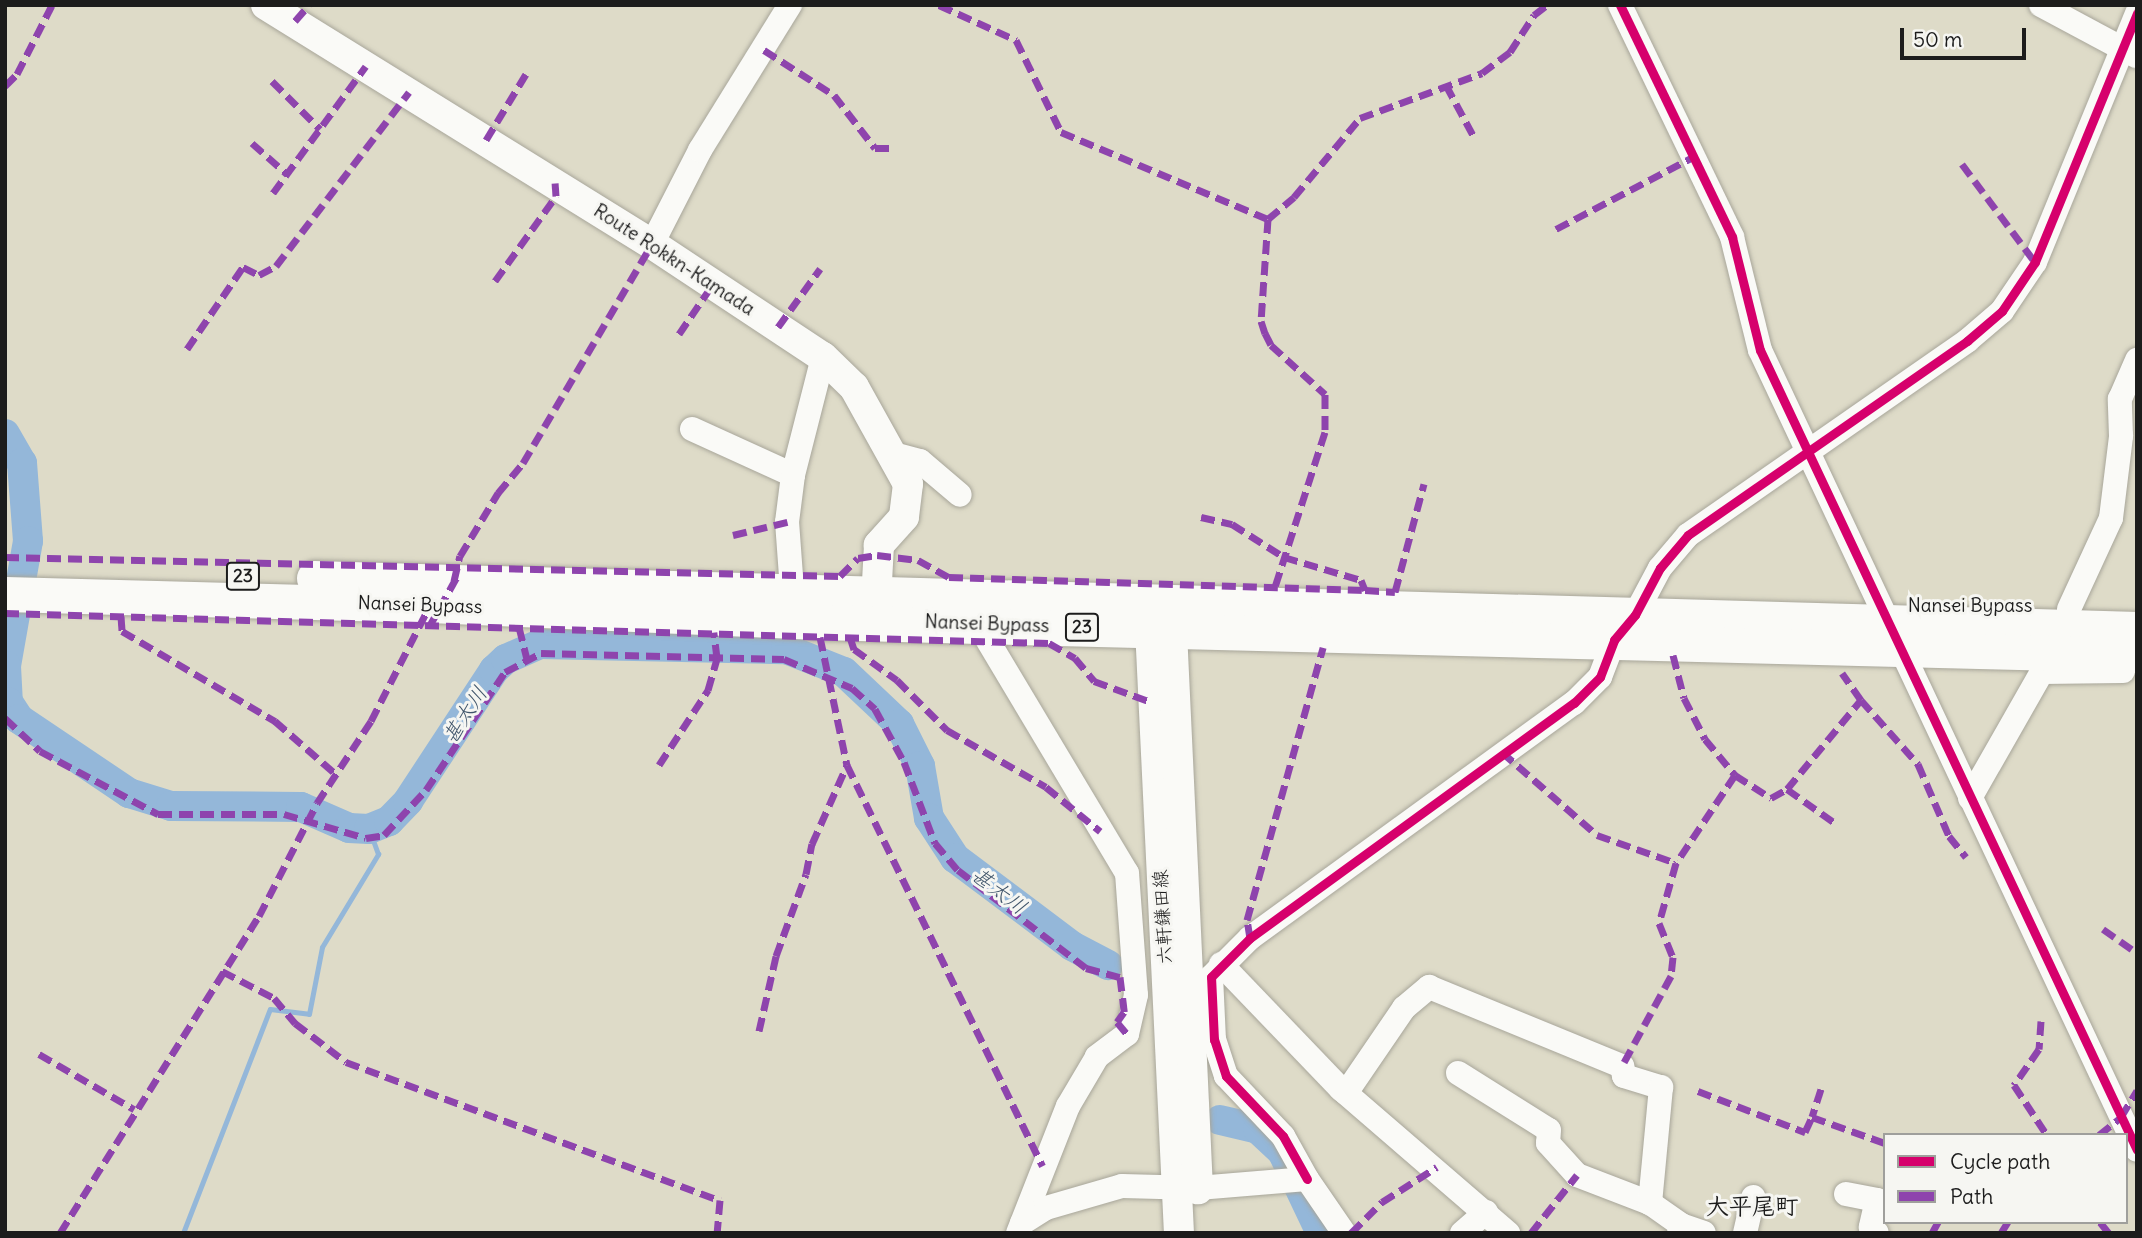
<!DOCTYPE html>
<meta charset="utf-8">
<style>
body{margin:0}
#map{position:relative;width:2142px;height:1238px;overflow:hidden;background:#dedbc8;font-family:Delius,"Klee One",sans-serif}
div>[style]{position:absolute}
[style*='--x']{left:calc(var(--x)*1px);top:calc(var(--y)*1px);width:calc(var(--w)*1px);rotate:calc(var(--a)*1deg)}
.stream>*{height:5px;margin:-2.5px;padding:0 2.5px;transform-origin:2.5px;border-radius:2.5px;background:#94b7d9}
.river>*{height:30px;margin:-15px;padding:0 15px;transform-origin:15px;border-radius:15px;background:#94b7d9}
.roads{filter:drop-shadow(0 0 2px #a8a69a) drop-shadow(0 0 2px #a8a69a)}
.minor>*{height:24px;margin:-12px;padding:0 12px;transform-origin:12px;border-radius:12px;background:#fafaf7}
.major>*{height:30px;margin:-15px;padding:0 15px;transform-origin:15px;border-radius:15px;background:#fafaf7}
.highway>*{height:35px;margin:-17.5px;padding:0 17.5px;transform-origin:17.5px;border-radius:17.5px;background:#fafaf7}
.quiet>*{height:7px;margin-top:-3.5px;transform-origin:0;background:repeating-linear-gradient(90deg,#8e44ad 0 14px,transparent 0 21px)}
.cycleway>*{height:9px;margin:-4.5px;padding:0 4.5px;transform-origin:4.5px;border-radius:4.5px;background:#d6006c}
span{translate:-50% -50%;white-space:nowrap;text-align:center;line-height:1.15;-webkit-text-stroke:6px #f6f6f2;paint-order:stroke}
.shield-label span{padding:2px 5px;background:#f6f6f2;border:2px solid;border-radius:5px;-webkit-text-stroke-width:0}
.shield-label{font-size:18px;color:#1c1c1c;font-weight:700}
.street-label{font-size:19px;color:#1c1c1c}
.water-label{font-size:21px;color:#3f546a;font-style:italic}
.quarter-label{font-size:23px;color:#1c1c1c;font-weight:700}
.frame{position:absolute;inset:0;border:7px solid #1c1c1c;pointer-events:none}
.legend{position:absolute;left:1883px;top:1133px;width:245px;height:91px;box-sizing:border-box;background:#f6f6f2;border:2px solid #9f9f9c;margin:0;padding:9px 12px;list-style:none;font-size:21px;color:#1c1c1c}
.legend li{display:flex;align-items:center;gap:14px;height:35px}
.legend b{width:35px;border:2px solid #9f9f9c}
.scale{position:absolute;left:1900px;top:28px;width:126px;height:32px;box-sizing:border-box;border:4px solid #1c1c1c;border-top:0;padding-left:9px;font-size:21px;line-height:24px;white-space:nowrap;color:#1c1c1c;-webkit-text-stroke:5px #f6f6f2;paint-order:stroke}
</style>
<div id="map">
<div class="stream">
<div style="--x:183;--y:1233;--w:240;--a:-68.8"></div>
<div style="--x:270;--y:1009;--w:39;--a:7"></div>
<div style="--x:309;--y:1014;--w:68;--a:-79"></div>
<div style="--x:322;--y:947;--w:109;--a:-58.9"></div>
<div style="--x:378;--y:854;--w:27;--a:-110"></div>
</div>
<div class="river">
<div style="--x:5;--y:434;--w:34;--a:60"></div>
<div style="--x:22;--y:463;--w:78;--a:85.6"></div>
<div style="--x:28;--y:541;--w:127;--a:100"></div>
<div style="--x:6;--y:666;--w:36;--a:87"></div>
<div style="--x:8;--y:702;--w:20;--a:57"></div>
<div style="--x:19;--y:719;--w:133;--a:33.9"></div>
<div style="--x:129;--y:793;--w:44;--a:17.2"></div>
<div style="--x:171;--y:806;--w:130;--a:0.4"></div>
<div style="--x:301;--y:807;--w:52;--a:23.6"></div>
<div style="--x:349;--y:828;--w:20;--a:3"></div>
<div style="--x:369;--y:829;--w:22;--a:-22"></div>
<div style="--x:389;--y:821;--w:28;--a:-46"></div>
<div style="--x:408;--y:801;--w:157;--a:-56.7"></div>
<div style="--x:494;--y:670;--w:16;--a:-43"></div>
<div style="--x:506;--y:659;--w:37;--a:-24"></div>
<div style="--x:540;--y:644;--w:246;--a:1.2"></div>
<div style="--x:786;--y:649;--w:62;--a:21.6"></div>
<div style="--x:844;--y:672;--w:76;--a:43.4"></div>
<div style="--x:899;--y:724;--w:47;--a:63.4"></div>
<div style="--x:920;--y:766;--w:53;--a:80.2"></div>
<div style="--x:929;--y:818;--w:48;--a:57"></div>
<div style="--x:955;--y:858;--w:146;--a:36.9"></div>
<div style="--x:1072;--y:946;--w:41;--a:27.8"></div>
<div style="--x:1220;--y:1120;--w:39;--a:13"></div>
<div style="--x:1258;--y:1129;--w:33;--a:43"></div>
<div style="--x:1282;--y:1151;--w:91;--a:64.6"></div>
</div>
<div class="roads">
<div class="minor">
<div style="--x:1620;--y:5;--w:258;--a:64.2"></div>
<div style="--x:1732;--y:237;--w:116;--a:76.1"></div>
<div style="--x:1760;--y:350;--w:884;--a:64.77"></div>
<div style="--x:2041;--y:5;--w:108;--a:28.2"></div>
<div style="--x:652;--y:244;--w:106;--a:-62.9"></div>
<div style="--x:700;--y:150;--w:171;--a:-58.2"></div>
<div style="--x:692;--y:429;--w:111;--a:24.5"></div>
<div style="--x:890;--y:453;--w:31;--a:15"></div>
<div style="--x:920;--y:461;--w:52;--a:40.4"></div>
<div style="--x:791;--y:576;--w:54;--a:-94.2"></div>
<div style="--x:787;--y:522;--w:47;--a:-82.7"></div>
<div style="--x:793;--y:475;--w:122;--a:-75.7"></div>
<div style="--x:2069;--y:609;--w:100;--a:-65.2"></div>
<div style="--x:2111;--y:518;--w:83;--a:-83"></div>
<div style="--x:2121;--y:436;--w:37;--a:-92"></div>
<div style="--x:2120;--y:399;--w:43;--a:-66.4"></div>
<div style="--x:988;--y:641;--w:270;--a:59.1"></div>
<div style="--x:1127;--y:873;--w:122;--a:85.8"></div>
<div style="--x:1136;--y:995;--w:40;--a:103"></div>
<div style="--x:1127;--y:1034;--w:38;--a:143"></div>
<div style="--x:1097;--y:1057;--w:57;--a:120.6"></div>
<div style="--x:1068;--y:1106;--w:136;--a:111.5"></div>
<div style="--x:1970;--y:798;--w:145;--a:-60.3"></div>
<div style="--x:2042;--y:672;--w:81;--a:-0.7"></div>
<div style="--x:1221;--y:964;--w:173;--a:46.2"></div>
<div style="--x:1341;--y:1089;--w:221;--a:40.8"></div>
<div style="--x:1458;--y:1073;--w:107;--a:32.1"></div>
<div style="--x:1549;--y:1130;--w:13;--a:94"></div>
<div style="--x:1548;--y:1143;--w:43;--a:47.8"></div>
<div style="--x:1577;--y:1175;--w:78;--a:21"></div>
<div style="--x:1650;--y:1203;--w:38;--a:35"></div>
<div style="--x:1681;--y:1225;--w:8;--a:104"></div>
<div style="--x:1346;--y:1093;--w:103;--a:-55.7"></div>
<div style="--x:1404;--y:1008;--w:33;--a:-40"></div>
<div style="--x:1429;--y:987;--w:209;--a:22.3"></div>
<div style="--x:1622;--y:1066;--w:10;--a:79"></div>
<div style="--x:1624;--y:1076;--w:39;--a:17"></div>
<div style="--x:1661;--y:1087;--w:117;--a:95.4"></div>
<div style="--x:1307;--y:1179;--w:49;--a:-119.2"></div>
<div style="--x:1283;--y:1136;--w:83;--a:-133.5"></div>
<div style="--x:1226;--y:1076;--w:38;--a:-108"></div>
<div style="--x:1214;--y:1040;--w:63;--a:-92.7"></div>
<div style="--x:1211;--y:977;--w:55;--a:-45"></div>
<div style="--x:1250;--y:938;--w:400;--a:-36"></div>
<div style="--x:1574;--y:703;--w:37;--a:-45"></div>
<div style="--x:1600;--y:677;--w:40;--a:-69"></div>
<div style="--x:1614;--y:640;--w:33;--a:-50"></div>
<div style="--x:1635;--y:615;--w:53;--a:-62"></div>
<div style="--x:1660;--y:568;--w:43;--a:-49.7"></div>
<div style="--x:1688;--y:535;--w:340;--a:-34.8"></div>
<div style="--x:1967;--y:341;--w:46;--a:-40.6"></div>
<div style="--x:2002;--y:311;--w:59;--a:-56"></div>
<div style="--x:2035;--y:262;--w:269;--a:-67.7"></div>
<div style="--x:1846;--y:1194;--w:32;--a:11"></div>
<div style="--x:1877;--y:1200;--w:28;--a:103"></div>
<div style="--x:1871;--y:1227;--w:8;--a:45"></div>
<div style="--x:1022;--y:1223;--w:28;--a:-32"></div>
<div style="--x:1046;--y:1208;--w:79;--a:-16.1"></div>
<div style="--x:1122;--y:1186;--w:76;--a:1.5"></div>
<div style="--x:1198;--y:1188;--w:109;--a:-4.7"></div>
<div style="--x:1307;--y:1179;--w:65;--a:55.6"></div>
<div style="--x:1681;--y:1225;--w:24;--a:19"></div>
<div style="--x:1462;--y:1233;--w:32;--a:-41"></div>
<div style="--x:1745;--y:1233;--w:37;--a:-77"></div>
</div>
<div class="major">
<div style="--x:266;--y:5;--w:454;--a:31.8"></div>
<div style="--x:652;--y:244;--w:205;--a:33.5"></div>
<div style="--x:823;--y:357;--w:43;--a:44.1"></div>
<div style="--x:854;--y:387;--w:111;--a:60.9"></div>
<div style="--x:908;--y:484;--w:33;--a:97"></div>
<div style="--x:904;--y:517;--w:38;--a:132"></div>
<div style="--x:879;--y:545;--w:73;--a:93.1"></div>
<div style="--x:1149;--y:607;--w:627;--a:87.26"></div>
<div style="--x:1171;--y:610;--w:580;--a:87.33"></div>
</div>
<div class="highway">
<div style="--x:314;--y:578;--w:1824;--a:1.6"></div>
<div style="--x:5;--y:594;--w:425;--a:1.5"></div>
<div style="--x:430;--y:605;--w:388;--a:2.5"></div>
<div style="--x:818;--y:622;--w:1319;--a:1.43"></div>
</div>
</div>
<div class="quiet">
<div style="--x:939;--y:5;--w:85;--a:24.4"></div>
<div style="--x:1016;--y:40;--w:102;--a:63.9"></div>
<div style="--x:1061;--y:132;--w:225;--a:22.8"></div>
<div style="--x:1268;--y:219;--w:34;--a:-40"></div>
<div style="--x:1294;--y:197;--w:103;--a:-50.1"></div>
<div style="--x:1360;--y:118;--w:130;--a:-20.2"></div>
<div style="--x:1482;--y:73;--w:35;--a:-37"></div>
<div style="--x:1510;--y:52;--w:44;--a:-57"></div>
<div style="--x:1534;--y:15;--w:16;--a:-38"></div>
<div style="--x:295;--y:21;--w:21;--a:-49"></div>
<div style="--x:764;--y:50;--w:83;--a:32.7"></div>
<div style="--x:834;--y:95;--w:67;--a:52.3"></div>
<div style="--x:875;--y:148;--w:18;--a:0"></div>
<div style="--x:272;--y:81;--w:68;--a:45"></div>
<div style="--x:1446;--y:85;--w:59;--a:61.7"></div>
<div style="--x:5;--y:86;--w:17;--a:-45"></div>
<div style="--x:17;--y:74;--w:77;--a:-63.1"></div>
<div style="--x:486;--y:140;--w:77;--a:-58.8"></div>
<div style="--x:252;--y:143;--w:47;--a:41.5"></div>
<div style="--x:1962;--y:164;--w:122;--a:53.3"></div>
<div style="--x:273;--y:193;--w:157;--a:-53.8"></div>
<div style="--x:1268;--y:219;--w:102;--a:93.9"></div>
<div style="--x:1261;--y:321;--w:13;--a:72"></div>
<div style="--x:1265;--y:333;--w:13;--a:63"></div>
<div style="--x:1271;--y:345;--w:73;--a:42.2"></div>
<div style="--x:1325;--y:394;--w:38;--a:90"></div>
<div style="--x:1325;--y:432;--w:166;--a:107.9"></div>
<div style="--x:1556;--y:229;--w:155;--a:-27.7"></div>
<div style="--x:495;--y:281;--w:105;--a:-54.3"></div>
<div style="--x:556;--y:196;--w:13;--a:-94"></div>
<div style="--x:778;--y:327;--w:72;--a:-54.1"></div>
<div style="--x:679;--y:334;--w:60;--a:-55.8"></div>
<div style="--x:187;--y:349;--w:99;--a:-55.7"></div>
<div style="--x:243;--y:267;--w:18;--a:27"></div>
<div style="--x:259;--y:275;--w:19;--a:-28"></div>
<div style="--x:276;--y:266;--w:219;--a:-52.6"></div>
<div style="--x:1201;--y:517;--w:32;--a:13"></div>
<div style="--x:1232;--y:524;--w:62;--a:32.4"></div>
<div style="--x:1284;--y:557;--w:80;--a:16.6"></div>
<div style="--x:1361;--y:580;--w:11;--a:68"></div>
<div style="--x:1365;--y:590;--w:30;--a:4"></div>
<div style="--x:1395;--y:592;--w:112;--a:-75"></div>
<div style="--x:733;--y:535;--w:56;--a:-13.5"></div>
<div style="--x:5;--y:557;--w:835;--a:1.3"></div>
<div style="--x:840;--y:576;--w:25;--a:-45"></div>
<div style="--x:858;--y:558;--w:19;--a:-9"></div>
<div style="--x:877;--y:555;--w:41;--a:7"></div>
<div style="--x:918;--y:560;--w:35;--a:29"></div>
<div style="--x:949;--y:577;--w:416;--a:1.8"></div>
<div style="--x:454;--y:581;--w:26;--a:-77"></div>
<div style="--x:460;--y:556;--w:74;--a:-58.9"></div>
<div style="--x:498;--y:493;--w:39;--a:-50"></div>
<div style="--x:523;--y:463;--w:254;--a:-59.5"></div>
<div style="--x:5;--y:613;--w:1044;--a:1.65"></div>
<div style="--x:1049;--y:643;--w:30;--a:30"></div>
<div style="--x:1075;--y:658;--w:30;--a:50"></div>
<div style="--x:1094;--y:681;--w:61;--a:20.2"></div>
<div style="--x:121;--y:616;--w:15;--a:86"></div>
<div style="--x:122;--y:631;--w:178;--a:30.5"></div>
<div style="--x:275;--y:721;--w:82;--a:41.1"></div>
<div style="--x:429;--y:627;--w:60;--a:-60.9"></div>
<div style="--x:519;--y:627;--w:33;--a:76"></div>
<div style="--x:820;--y:637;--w:131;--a:78.1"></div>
<div style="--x:847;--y:765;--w:446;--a:64"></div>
<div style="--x:850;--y:637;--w:13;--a:72"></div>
<div style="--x:854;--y:649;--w:53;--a:35.8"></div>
<div style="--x:897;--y:680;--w:71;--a:45"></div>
<div style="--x:947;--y:730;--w:114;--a:29.9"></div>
<div style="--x:1046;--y:787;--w:70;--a:39.2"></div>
<div style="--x:1673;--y:655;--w:44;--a:75.7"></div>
<div style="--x:1684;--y:698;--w:46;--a:62.9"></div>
<div style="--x:1705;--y:739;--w:47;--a:50.2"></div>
<div style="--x:1735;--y:775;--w:106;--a:123.8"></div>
<div style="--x:1861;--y:700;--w:86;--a:48.3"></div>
<div style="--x:1918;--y:764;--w:78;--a:66.7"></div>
<div style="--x:1949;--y:836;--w:27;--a:51"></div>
<div style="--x:5;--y:718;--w:48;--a:43.3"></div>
<div style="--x:40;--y:751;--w:134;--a:28.1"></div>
<div style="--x:158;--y:814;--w:126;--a:0"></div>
<div style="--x:284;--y:814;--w:85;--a:16.3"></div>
<div style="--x:366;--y:838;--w:18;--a:-9"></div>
<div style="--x:384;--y:835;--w:62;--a:-47"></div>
<div style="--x:426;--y:790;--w:142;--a:-56.2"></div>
<div style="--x:505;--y:672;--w:41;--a:-27.8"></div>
<div style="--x:541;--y:653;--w:243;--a:1.4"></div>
<div style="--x:784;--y:659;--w:74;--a:23.1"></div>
<div style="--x:852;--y:688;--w:31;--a:42"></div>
<div style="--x:875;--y:709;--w:60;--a:61.3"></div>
<div style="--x:904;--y:762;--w:87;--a:69.1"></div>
<div style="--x:935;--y:843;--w:35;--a:50"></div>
<div style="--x:958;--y:870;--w:161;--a:37.4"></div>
<div style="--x:1086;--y:968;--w:35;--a:15"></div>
<div style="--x:1120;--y:977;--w:35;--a:83"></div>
<div style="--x:1124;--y:1012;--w:12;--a:125"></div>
<div style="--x:1117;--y:1022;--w:16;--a:50"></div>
<div style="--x:1502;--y:752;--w:126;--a:41.1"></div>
<div style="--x:1597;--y:835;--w:84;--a:19.5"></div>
<div style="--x:1676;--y:863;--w:62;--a:105.8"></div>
<div style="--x:1659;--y:923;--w:37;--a:68"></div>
<div style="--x:1673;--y:957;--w:19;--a:96"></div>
<div style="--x:1671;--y:976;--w:102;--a:118.6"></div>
<div style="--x:659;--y:765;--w:90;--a:-56.8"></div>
<div style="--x:708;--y:690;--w:33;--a:-74"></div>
<div style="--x:717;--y:658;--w:26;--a:-97"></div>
<div style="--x:1735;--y:775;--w:43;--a:32.6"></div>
<div style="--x:1771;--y:798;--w:18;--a:-29"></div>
<div style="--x:1787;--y:789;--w:59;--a:35.3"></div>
<div style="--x:1787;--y:789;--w:116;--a:-50.3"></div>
<div style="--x:1861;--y:700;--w:33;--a:-125"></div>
<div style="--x:2103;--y:929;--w:42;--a:35.2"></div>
<div style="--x:1250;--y:938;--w:18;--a:-99"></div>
<div style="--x:1247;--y:920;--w:283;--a:-74.4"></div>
<div style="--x:222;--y:971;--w:59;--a:27.4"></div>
<div style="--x:274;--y:998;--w:33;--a:50"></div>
<div style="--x:295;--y:1023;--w:64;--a:37.4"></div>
<div style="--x:346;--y:1062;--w:399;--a:20.3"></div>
<div style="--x:720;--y:1200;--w:33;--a:95"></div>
<div style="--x:2041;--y:1021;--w:28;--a:94"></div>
<div style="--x:2039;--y:1049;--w:44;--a:124.8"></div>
<div style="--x:2014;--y:1085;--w:60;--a:56.6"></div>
<div style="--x:759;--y:1031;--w:77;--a:-77.2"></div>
<div style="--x:776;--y:956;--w:87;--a:-69.9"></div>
<div style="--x:806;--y:874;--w:31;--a:-79"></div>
<div style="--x:812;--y:844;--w:86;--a:-66.1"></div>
<div style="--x:39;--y:1054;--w:110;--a:30.1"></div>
<div style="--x:1821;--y:1089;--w:29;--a:108"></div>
<div style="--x:1812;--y:1117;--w:77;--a:19.6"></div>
<div style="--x:1698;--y:1091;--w:115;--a:21"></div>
<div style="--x:1805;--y:1132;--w:17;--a:-65"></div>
<div style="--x:2099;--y:1135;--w:28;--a:-39"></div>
<div style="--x:2121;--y:1117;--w:31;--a:-59"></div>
<div style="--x:2100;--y:1222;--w:14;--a:51"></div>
<div style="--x:60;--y:1233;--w:374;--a:-57.9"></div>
<div style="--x:259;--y:916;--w:127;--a:-62.8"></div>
<div style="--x:317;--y:803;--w:98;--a:-56.6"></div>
<div style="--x:371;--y:721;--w:130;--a:-63"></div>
<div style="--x:1351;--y:1233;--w:44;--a:-45"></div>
<div style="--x:1382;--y:1202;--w:65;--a:-32.5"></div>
<div style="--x:1531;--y:1233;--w:74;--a:-51.6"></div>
<div style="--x:1932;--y:1233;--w:13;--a:-61"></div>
<div style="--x:2001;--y:1233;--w:13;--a:-58"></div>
</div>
<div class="cycleway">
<div style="--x:1620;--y:5;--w:258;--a:64.2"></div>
<div style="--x:1732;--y:237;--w:116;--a:76.1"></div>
<div style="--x:1760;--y:350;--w:884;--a:64.77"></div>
<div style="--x:1307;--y:1179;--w:49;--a:-119.2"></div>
<div style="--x:1283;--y:1136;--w:83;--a:-133.5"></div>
<div style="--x:1226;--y:1076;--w:38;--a:-108"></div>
<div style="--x:1214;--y:1040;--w:63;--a:-92.7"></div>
<div style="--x:1211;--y:977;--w:55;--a:-45"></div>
<div style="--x:1250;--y:938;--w:400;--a:-36"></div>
<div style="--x:1574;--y:703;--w:37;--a:-45"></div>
<div style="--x:1600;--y:677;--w:40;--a:-69"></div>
<div style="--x:1614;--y:640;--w:33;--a:-50"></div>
<div style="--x:1635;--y:615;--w:53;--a:-62"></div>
<div style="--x:1660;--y:568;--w:43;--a:-49.7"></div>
<div style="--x:1688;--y:535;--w:340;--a:-34.8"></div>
<div style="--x:1967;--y:341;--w:46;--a:-40.6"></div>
<div style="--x:2002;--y:311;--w:59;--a:-56"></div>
<div style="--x:2035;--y:262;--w:269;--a:-67.7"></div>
</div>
<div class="shield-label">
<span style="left:243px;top:576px">23</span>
<span style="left:1082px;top:627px">23</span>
</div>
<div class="street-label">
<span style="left:674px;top:260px;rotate:33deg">Route Rokkn-Kamada</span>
<span style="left:420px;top:605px;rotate:2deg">Nansei Bypass</span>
<span style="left:1970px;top:606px">Nansei Bypass</span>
<span style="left:987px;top:624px;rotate:2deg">Nansei Bypass</span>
<span style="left:1163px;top:917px;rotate:-93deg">六軒鎌田線</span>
</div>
<div class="water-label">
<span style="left:465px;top:715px;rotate:-57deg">甚太川</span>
<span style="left:999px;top:891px;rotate:37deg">甚太川</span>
</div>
<div class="quarter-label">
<span style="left:1752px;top:1206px">大平尾町</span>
</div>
<div class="frame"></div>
<ul class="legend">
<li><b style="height:9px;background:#d6006c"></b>Cycle path</li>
<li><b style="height:9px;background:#8e44ad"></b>Path</li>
</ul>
<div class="scale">50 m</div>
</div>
